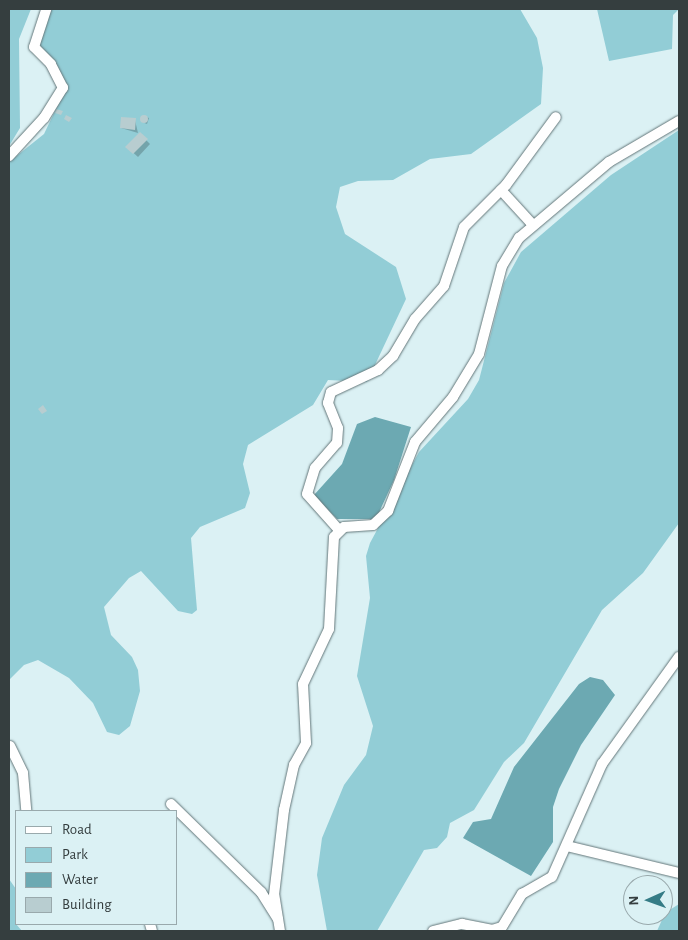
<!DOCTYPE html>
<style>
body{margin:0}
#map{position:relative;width:688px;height:940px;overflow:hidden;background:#dbf1f4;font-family:"Alegreya Sans",sans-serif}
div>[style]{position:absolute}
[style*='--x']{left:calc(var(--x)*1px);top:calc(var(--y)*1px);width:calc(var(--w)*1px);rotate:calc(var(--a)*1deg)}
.green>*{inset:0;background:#92cdd6}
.water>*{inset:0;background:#6ca9b2}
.shadow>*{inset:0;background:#0003}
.building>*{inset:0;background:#b8cdd0}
.round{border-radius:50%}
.roads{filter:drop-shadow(0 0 1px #637679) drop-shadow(0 0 1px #637679)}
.minor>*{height:10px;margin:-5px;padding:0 5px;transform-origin:5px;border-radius:5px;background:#fff}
span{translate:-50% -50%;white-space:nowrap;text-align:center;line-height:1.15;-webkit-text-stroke:4px #dbf1f4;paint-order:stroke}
.frame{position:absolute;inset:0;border:10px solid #353e3f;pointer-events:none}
.legend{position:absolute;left:15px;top:810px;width:162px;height:115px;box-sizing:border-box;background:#dbf1f4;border:1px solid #99a9ac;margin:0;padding:6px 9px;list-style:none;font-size:15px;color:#353e3f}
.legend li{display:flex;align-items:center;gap:10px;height:25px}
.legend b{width:25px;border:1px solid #99a9ac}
.north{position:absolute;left:623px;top:875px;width:50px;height:50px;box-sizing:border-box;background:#dbf1f4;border:1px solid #99a9ac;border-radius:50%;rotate:268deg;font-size:14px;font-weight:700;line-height:20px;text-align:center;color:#353e3f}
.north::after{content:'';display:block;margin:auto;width:18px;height:22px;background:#357c86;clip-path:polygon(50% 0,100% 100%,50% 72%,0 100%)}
</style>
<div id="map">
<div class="green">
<div style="clip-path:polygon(9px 9px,31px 9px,19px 39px,20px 128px,9px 146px)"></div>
<div style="clip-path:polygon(49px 9px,520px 9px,537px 38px,543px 68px,541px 104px,471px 154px,430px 159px,393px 180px,358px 181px,340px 187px,336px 207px,345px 234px,396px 267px,406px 299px,367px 382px,328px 380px,313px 405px,248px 445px,243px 464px,250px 493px,245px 508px,200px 527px,191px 538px,197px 610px,192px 614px,178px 611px,141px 571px,129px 578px,104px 607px,111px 635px,132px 657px,138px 670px,140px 691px,130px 726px,119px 735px,107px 732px,93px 703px,69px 678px,38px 660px,24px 665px,9px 680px,9px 162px,44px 134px,63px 94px,43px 58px,39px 38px)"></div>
<div style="clip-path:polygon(597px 9px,679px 9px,673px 15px,672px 49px,609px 61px)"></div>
<div style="clip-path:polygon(679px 130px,679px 523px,643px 573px,602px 610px,524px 743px,504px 762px,474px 810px,450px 823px,447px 837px,437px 848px,424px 850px,377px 931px,327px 931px,317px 875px,322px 838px,344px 785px,366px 755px,373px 726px,357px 676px,370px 598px,366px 556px,370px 543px,419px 452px,468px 399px,479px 380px,504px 283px,521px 252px,611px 175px)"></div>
<div style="clip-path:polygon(9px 879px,16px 889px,16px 924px,22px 931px,9px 931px)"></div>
<div style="clip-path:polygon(679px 904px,679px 931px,657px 931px,665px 913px)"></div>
</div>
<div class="water">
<div style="clip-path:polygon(375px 417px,411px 427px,394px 480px,376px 519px,337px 519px,314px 495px,342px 464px,357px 424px)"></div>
<div style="clip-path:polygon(590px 677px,603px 680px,615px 695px,581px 745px,559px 789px,553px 807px,553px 842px,531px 876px,463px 838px,473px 822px,491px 819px,514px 767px,579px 684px)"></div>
</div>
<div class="shadow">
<div style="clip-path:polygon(144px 116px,149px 118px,147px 124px,142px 122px)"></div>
<div style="clip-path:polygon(135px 120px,138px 133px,121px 128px)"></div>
<div style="clip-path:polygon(140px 134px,150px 144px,138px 157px,127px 147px)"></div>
</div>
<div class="building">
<div style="clip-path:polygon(56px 109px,63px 111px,61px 115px,55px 113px)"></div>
<div style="clip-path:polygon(66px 115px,72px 118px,69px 122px,64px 119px)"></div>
<div class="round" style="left:140px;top:115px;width:8px;height:8px"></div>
<div style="clip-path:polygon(121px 117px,136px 118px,135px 130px,120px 128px)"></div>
<div style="clip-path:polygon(140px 132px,148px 139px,133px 154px,125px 147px)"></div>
<div style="clip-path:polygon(43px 405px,47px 411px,42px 414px,38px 409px)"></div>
</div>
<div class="roads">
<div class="minor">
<div style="--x:9;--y:156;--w:52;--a:-47.4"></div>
<div style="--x:44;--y:118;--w:36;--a:-58"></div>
<div style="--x:63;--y:88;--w:27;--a:-117"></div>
<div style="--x:51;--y:64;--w:24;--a:-135"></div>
<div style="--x:34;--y:47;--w:40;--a:-72"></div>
<div style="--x:501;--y:190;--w:46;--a:47.6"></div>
<div style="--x:339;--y:530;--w:48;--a:-131.6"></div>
<div style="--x:307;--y:494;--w:27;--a:-73"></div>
<div style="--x:315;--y:468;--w:33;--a:-49"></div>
<div style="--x:337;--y:443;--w:15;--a:-86"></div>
<div style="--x:338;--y:428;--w:27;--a:-112"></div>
<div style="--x:328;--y:403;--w:11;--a:-75"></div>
<div style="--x:331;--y:392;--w:52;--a:-25.1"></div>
<div style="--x:378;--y:370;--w:21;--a:-43"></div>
<div style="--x:393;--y:356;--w:43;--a:-59.3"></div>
<div style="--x:415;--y:319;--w:44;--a:-48.7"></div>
<div style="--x:444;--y:286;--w:62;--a:-71.3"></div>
<div style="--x:464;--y:227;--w:59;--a:-45"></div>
<div style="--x:506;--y:185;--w:84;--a:-53.7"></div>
<div style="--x:10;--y:746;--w:30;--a:64"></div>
<div style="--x:23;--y:773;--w:38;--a:85"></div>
<div style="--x:171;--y:804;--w:126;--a:44.4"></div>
<div style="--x:261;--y:892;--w:32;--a:58"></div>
<div style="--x:567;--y:846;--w:115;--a:13.6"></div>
<div style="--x:150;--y:924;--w:7;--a:74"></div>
<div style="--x:280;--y:931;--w:36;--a:-99"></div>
<div style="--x:274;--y:895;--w:86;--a:-83.3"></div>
<div style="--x:284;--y:810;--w:46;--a:-77.5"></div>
<div style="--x:294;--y:765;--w:25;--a:-61"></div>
<div style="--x:306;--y:743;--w:59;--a:-92.9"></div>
<div style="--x:303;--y:684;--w:61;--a:-64.7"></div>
<div style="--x:329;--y:629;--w:92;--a:-86.9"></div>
<div style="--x:334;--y:537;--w:14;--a:-45"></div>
<div style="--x:344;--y:527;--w:29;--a:-4"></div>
<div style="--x:373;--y:525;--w:21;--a:-43"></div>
<div style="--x:388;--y:511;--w:74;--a:-68.6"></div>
<div style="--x:415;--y:442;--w:59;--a:-49.8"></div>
<div style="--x:453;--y:397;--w:50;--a:-58.8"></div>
<div style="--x:479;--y:354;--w:91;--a:-75.4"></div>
<div style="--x:502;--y:266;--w:33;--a:-59"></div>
<div style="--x:519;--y:238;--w:118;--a:-40.2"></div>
<div style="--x:609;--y:162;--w:81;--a:-30.4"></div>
<div style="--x:433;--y:931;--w:30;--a:-14"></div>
<div style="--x:462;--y:924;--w:31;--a:11"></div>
<div style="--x:492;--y:930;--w:10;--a:-17"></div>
<div style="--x:502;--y:927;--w:39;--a:-59"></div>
<div style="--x:522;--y:894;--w:34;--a:-30"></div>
<div style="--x:552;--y:877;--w:124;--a:-66.1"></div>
<div style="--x:602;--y:764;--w:132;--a:-54.3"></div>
</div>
</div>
<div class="frame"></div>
<ul class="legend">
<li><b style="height:6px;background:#fff"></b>Road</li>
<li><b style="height:14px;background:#92cdd6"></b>Park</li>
<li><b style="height:14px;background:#6ca9b2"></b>Water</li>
<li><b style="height:14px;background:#b8cdd0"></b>Building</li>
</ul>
<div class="north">N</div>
</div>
